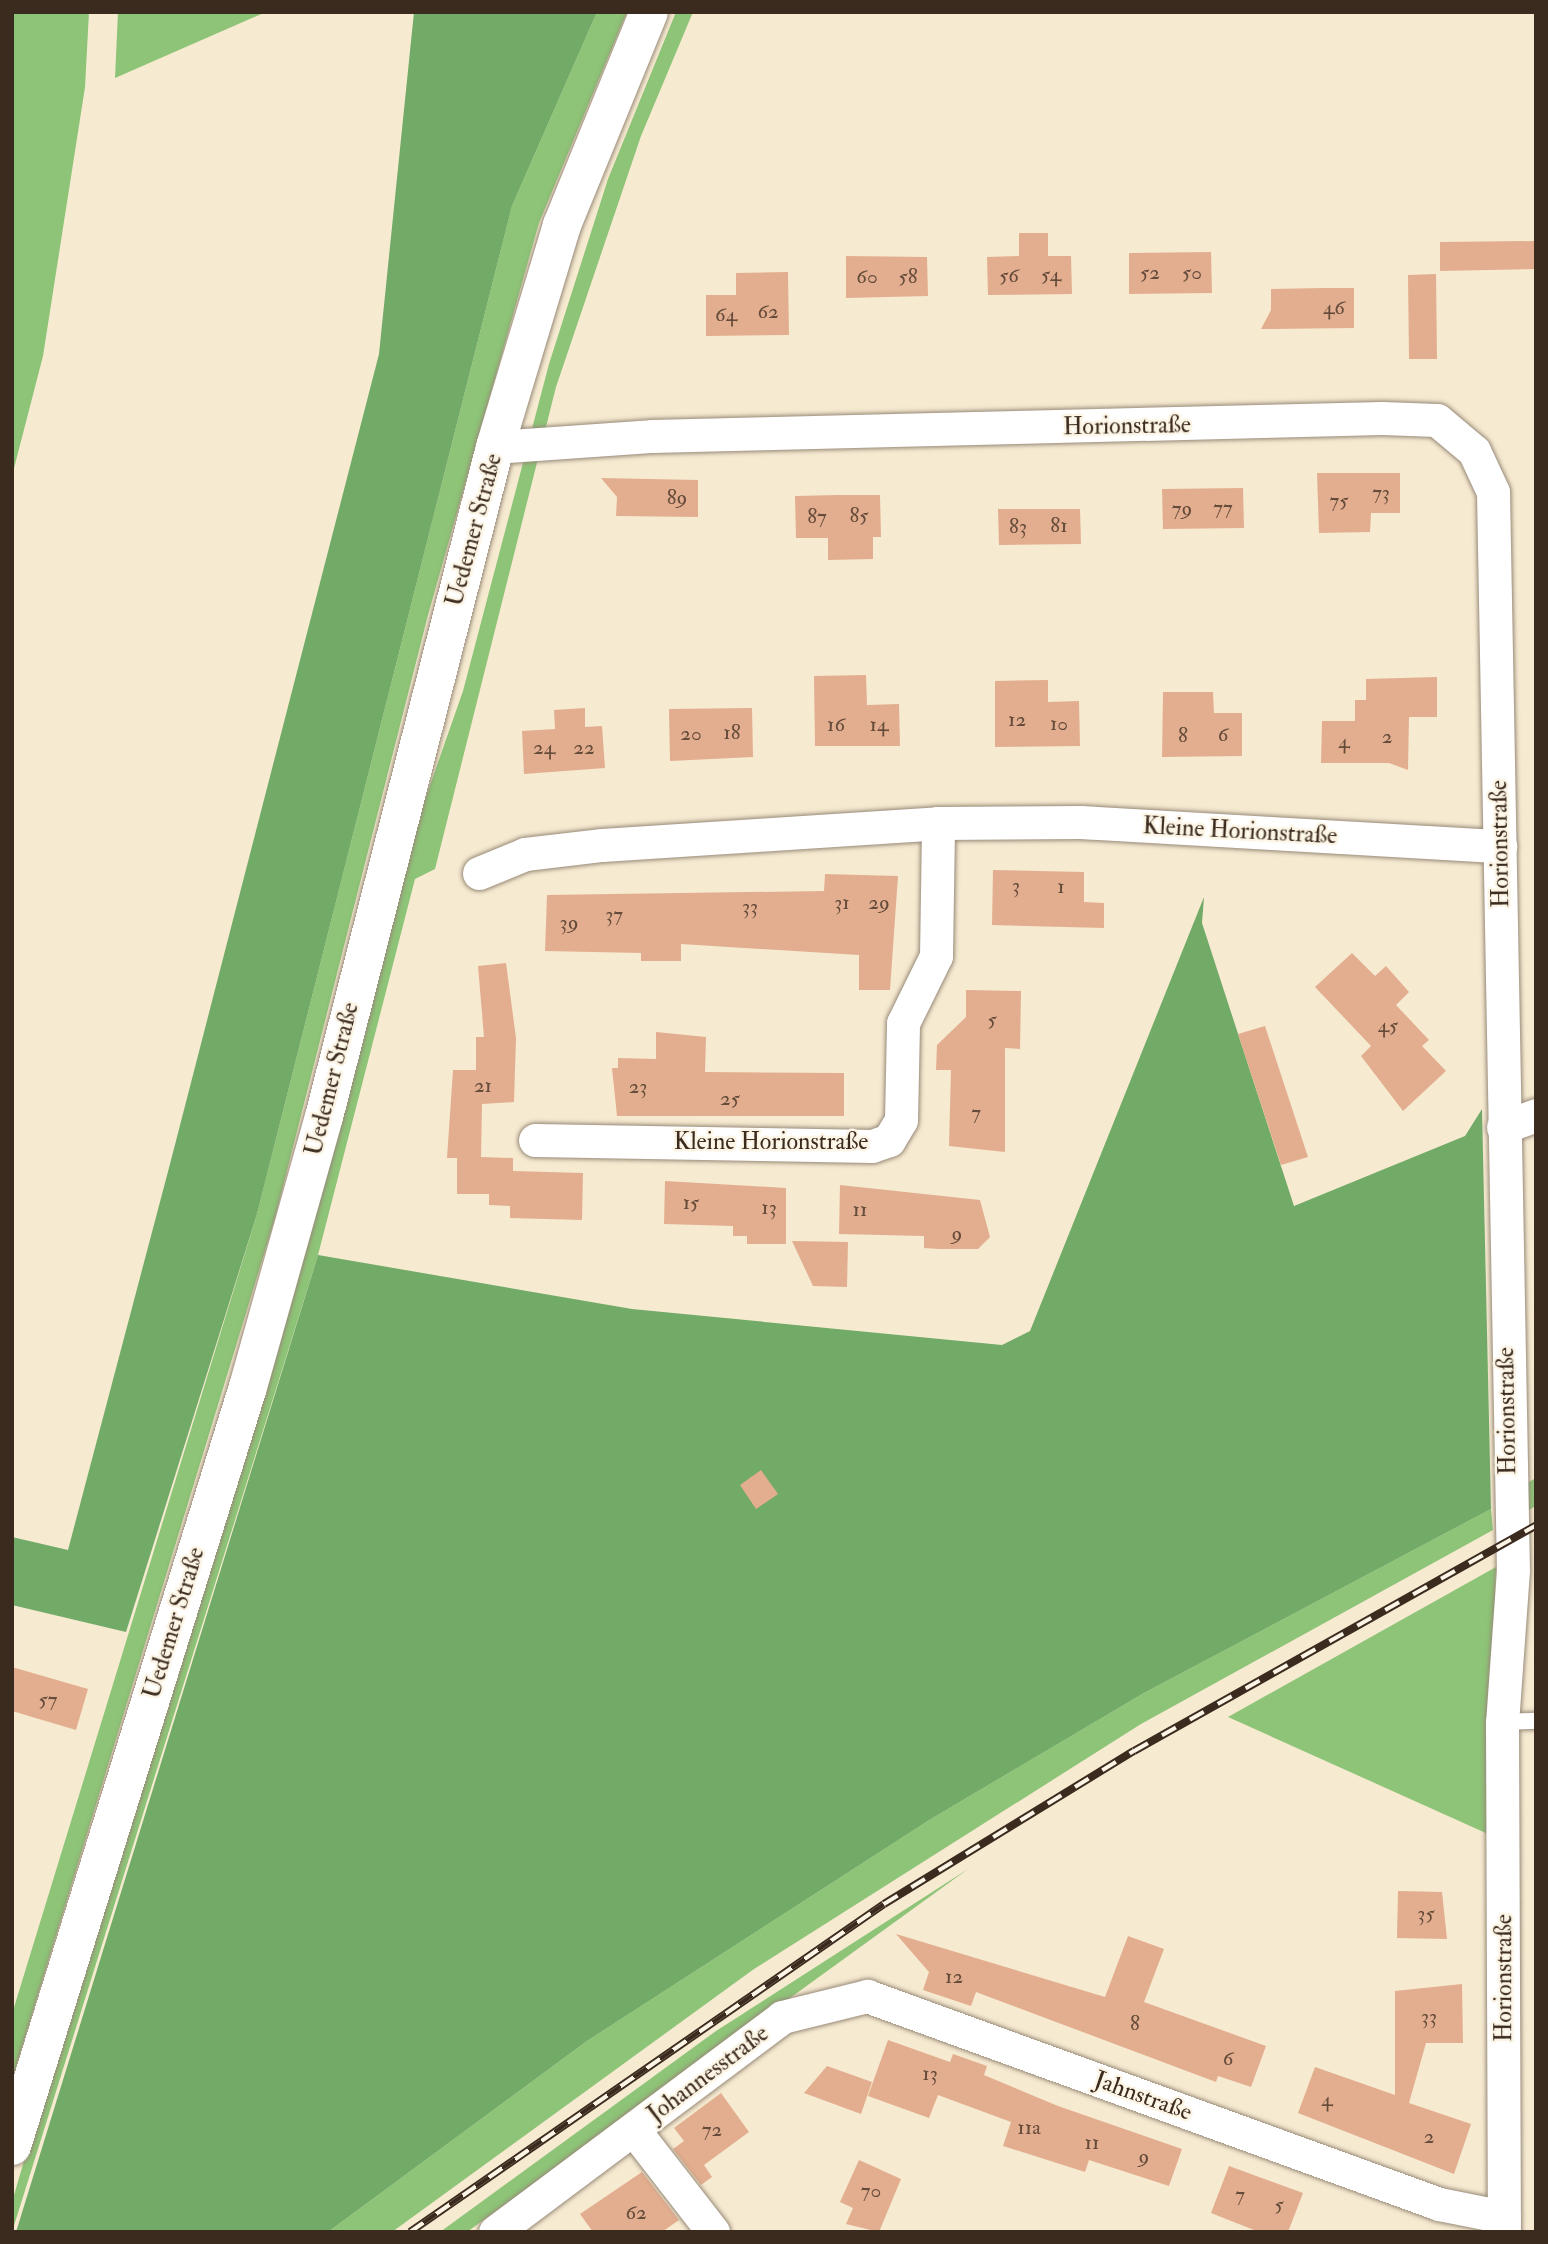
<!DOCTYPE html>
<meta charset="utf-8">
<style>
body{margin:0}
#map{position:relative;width:1548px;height:2244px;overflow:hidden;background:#f6ead1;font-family:"IM FELL Double Pica",serif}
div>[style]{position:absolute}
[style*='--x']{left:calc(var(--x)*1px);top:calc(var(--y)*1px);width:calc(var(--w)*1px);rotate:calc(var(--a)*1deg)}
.green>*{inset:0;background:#8dc477}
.forest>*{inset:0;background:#72aa68}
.building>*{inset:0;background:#e3ae8f}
.roads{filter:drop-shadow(0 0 2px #988a78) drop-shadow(0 0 2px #988a78)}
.service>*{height:16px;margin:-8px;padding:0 8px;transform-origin:8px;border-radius:8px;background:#fff}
.minor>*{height:33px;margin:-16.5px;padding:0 16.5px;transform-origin:16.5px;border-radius:16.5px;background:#fff}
.secondary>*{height:38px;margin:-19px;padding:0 19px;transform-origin:19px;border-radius:19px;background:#fff}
.rail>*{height:8px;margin-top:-4px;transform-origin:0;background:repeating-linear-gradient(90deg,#fcf5e5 0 16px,#3b2a1e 0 32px);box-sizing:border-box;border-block:2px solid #3b2a1e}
span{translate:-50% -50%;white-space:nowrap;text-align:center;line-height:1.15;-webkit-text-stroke:5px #fcf5e5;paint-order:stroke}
.number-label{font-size:21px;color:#654b3a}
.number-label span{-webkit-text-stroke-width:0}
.street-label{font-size:24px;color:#3b2a1e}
.frame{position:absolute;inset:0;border:14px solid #3b2a1e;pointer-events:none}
</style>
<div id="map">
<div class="green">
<div style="clip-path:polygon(12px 12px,89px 12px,85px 87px,43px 356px,12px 476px)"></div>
<div style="clip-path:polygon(118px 12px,266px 12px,115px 78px)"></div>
<div style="clip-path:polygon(597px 12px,627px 12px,539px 223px,428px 615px,275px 1218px,12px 2080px,12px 2014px,257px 1214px,512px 206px)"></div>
<div style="clip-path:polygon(676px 12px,693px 12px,641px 136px,556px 387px,435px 869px,415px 879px,318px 1255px,12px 2232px,12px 2202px,400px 871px,463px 691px,549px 364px,608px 179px)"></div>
<div style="clip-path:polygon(1536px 1478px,1536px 1506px,1527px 1511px,1527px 1483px)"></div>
<div style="clip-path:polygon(1491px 1509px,1493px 1530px,1141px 1724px,754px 1969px,392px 2232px,328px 2232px,587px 2041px,931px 1819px,1144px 1693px)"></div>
<div style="clip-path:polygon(1496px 1567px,1488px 1834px,1228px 1717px)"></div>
<div style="clip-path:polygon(968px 1869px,467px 2232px,440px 2232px,716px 2031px)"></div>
</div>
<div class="forest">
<div style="clip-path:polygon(414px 12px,597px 12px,512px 206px,257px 1214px,126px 1632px,12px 1605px,12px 1537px,68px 1550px,170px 1164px,379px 354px)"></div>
<div style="clip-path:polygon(1204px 897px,1202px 923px,1294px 1206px,1465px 1136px,1482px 1109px,1491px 1509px,1144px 1693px,931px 1819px,587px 2041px,328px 2232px,16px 2232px,318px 1255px,632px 1309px,1002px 1345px,1030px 1331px)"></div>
</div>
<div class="building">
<div style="clip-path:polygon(1019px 233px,1048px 233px,1048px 256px,1071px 256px,1072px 294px,988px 295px,987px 257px,1019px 256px)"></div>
<div style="clip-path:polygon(1536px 241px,1536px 269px,1440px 271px,1440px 242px)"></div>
<div style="clip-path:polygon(1211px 252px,1212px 293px,1129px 294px,1129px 253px)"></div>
<div style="clip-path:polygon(846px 256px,927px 257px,928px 296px,846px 298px)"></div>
<div style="clip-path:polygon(788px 272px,789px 335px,706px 336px,706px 295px,736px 295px,736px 273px)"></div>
<div style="clip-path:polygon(1436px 274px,1437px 359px,1409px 359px,1408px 275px)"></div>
<div style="clip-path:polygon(1324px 288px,1354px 288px,1354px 328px,1261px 329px,1271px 310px,1271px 289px)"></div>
<div style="clip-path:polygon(1317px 473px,1400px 473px,1400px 513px,1371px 513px,1370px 532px,1319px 533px)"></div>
<div style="clip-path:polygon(601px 478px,698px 480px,698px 517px,616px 516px,617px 497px)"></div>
<div style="clip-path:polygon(1243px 488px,1244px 528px,1163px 529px,1162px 489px)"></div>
<div style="clip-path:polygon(838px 495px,880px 495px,881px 537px,873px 537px,873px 559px,828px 560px,828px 538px,796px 538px,795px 496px)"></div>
<div style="clip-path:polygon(998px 509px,1080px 509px,1081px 544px,999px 545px)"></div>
<div style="clip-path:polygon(866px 675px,867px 705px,899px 704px,900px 746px,815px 746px,814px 676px)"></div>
<div style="clip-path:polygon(1437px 677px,1437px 717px,1409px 717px,1408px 770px,1389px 763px,1321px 763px,1322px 721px,1355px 721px,1355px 700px,1366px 700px,1366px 679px)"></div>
<div style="clip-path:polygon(1048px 680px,1048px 702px,1079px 701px,1080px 746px,995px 747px,995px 681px)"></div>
<div style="clip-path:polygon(1163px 692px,1213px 692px,1214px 713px,1242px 713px,1242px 756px,1162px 757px)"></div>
<div style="clip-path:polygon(585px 708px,585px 727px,602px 726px,605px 768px,524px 774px,522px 731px,555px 729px,554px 710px)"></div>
<div style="clip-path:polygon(752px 708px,753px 757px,670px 761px,669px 709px)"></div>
<div style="clip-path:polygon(993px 870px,1084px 872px,1084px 902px,1104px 903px,1104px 928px,992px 925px)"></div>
<div style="clip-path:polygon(825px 874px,898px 876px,890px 990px,859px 990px,859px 955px,681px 944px,681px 961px,641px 961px,641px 953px,545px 951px,547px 895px,824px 891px)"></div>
<div style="clip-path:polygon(1352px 953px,1375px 976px,1386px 966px,1409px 992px,1396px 1005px,1429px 1040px,1422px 1046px,1446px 1071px,1403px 1111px,1361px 1056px,1371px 1046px,1315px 987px)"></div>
<div style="clip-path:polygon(506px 963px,516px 1038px,514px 1102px,482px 1104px,481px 1157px,513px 1158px,513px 1171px,583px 1173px,582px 1220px,510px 1218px,510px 1206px,489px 1205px,489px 1194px,457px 1194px,457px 1158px,447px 1158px,453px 1070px,476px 1070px,476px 1037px,484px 1037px,478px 966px)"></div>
<div style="clip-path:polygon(966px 990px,1021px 991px,1020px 1049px,1005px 1048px,1005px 1152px,949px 1146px,951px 1070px,936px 1070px,937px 1045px,966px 1017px)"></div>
<div style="clip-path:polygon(1265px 1026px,1308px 1157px,1281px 1165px,1238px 1034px)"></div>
<div style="clip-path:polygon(656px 1032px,706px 1037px,705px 1072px,844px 1073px,844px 1116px,617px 1116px,612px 1068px,618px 1068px,618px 1058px,656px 1059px)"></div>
<div style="clip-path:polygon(665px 1181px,786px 1188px,786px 1244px,747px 1244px,747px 1236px,733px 1236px,733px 1226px,664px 1224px)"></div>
<div style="clip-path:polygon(840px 1185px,980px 1200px,990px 1237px,978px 1249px,939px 1249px,924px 1248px,924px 1236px,839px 1234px)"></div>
<div style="clip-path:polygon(792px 1241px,848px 1242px,847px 1287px,813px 1286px)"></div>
<div style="clip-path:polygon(761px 1470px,778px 1494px,756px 1509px,740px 1485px)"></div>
<div style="clip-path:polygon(12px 1667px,88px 1689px,76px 1730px,12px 1711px)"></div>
<div style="clip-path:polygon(1398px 1891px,1442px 1892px,1447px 1939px,1397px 1938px)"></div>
<div style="clip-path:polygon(896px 1934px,1105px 1997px,1128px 1936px,1164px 1949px,1144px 2002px,1266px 2046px,1251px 2087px,1218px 2076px,1216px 2082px,976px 1992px,971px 2006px,923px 1990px,929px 1972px)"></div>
<div style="clip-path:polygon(1462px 1984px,1463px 2043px,1426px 2043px,1409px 2103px,1471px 2124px,1454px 2174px,1298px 2113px,1315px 2067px,1395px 2095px,1395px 1991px)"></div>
<div style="clip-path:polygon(888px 2040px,950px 2062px,953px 2054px,987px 2066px,984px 2075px,1058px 2106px,1182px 2149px,1169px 2186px,1089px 2160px,1085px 2172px,1003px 2146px,1011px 2122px,938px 2095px,929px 2118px,868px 2096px)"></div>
<div style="clip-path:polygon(827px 2066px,872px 2082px,861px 2114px,804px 2093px)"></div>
<div style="clip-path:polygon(721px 2093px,749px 2132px,704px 2165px,712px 2177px,701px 2185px,673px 2149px,684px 2141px,674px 2128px)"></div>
<div style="clip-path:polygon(859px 2160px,901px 2179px,879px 2232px,846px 2224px,853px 2208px,840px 2202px)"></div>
<div style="clip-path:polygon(1229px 2166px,1303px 2193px,1288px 2232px,1259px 2232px,1211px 2213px)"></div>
<div style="clip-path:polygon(642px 2172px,679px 2220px,662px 2232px,593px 2232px,580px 2214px)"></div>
</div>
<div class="roads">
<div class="service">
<div style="--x:1502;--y:1722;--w:34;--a:-2"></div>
</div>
<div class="minor">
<div style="--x:495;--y:447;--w:157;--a:-4"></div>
<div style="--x:652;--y:436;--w:730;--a:-1.41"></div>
<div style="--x:1382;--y:418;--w:55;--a:2.1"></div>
<div style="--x:1437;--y:420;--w:48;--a:40"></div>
<div style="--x:1474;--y:451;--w:45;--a:65.1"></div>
<div style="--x:1493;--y:492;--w:1078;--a:88.94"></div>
<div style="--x:1513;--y:1570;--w:152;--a:94.1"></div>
<div style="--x:1502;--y:1722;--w:510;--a:89.78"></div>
<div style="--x:479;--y:873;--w:50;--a:-22.4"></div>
<div style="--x:525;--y:854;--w:78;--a:-6.7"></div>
<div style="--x:602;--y:845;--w:337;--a:-3.7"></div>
<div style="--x:938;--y:823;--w:142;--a:-0.4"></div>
<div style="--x:1080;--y:822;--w:421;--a:3.3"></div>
<div style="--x:1503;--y:1127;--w:35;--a:-20"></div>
<div style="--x:535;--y:1140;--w:337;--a:1"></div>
<div style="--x:872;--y:1146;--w:18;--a:-19"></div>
<div style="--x:889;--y:1140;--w:23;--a:-59"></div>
<div style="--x:901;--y:1120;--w:97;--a:-88.8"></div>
<div style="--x:903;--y:1023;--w:75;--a:-63.8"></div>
<div style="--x:936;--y:956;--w:133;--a:-89.1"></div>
<div style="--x:634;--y:2130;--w:129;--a:52.2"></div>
<div style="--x:495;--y:2232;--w:359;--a:-36.8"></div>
<div style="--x:782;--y:2017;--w:88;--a:-13.9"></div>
<div style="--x:867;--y:1996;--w:609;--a:19.98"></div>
<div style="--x:1439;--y:2204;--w:66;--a:11.3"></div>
</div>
<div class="secondary">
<div style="--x:12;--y:2146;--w:795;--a:-72.73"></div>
<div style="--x:248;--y:1387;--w:280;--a:-74.3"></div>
<div style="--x:324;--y:1117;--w:691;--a:-75.68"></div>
<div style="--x:495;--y:447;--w:232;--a:-73.2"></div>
<div style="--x:562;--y:225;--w:230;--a:-67.8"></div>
</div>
</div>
<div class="rail">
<div style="--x:410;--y:2232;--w:576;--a:-34.68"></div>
<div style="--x:884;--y:1904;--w:293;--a:-31.5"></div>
<div style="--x:1134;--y:1751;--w:461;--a:-29.3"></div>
</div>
<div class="number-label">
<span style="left:1150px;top:273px">52</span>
<span style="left:1192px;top:273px">50</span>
<span style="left:1051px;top:275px">54</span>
<span style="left:1009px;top:276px">56</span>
<span style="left:867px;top:277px">60</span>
<span style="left:908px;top:277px">58</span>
<span style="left:1334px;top:308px">46</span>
<span style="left:768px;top:312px">62</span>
<span style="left:726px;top:315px">64</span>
<span style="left:1381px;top:493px">73</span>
<span style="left:677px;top:498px">89</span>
<span style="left:1339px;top:501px">75</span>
<span style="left:1223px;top:508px">77</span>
<span style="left:1182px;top:509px">79</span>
<span style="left:859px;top:516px">85</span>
<span style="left:817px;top:517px">87</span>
<span style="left:1059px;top:526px">81</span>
<span style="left:1018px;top:527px">83</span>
<span style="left:1017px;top:720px">12</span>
<span style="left:1059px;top:724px">10</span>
<span style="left:836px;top:725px">16</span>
<span style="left:879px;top:725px">14</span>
<span style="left:732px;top:733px">18</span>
<span style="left:691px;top:734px">20</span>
<span style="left:1223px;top:735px">6</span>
<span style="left:1183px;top:736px">8</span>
<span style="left:1387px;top:737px">2</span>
<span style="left:1344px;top:742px">4</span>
<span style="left:544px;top:748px">24</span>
<span style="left:584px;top:748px">22</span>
<span style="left:1016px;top:886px">3</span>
<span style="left:1061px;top:887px">1</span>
<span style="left:842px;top:903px">31</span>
<span style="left:879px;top:903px">29</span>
<span style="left:750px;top:907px">33</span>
<span style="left:614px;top:915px">37</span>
<span style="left:569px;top:923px">39</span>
<span style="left:992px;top:1020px">5</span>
<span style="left:1388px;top:1026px">45</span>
<span style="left:483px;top:1086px">21</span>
<span style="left:638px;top:1087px">23</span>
<span style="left:730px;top:1099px">25</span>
<span style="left:976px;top:1113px">7</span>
<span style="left:691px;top:1203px">15</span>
<span style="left:769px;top:1208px">13</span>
<span style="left:860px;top:1210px">11</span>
<span style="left:957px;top:1234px">9</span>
<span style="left:48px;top:1700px">57</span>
<span style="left:1426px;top:1914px">35</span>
<span style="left:954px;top:1977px">12</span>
<span style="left:1429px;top:2017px">33</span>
<span style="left:1135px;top:2024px">8</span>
<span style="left:1228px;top:2059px">6</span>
<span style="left:930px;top:2074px">13</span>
<span style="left:1327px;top:2100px">4</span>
<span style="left:1029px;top:2128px">11a</span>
<span style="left:712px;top:2130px">72</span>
<span style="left:1429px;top:2137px">2</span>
<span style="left:1092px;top:2143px">11</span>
<span style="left:1144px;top:2157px">9</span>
<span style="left:871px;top:2191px">70</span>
<span style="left:1240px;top:2195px">7</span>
<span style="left:1279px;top:2205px">5</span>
<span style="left:636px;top:2213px">62</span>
</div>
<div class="street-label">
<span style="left:1127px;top:426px;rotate:-1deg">Horionstraße</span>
<span style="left:474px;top:530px;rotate:-75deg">Uedemer Straße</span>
<span style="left:1240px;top:831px;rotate:3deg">Kleine Horionstraße</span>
<span style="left:1500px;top:844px;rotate:-91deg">Horionstraße</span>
<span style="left:332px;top:1079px;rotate:-76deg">Uedemer Straße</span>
<span style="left:771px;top:1142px">Kleine Horionstraße</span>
<span style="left:1507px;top:1411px;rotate:-91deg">Horionstraße</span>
<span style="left:174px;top:1623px;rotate:-73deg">Uedemer Straße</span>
<span style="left:1504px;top:1978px;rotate:-90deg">Horionstraße</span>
<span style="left:708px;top:2074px;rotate:-37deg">Johannesstraße</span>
<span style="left:1143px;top:2096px;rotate:20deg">Jahnstraße</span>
</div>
<div class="frame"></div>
</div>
